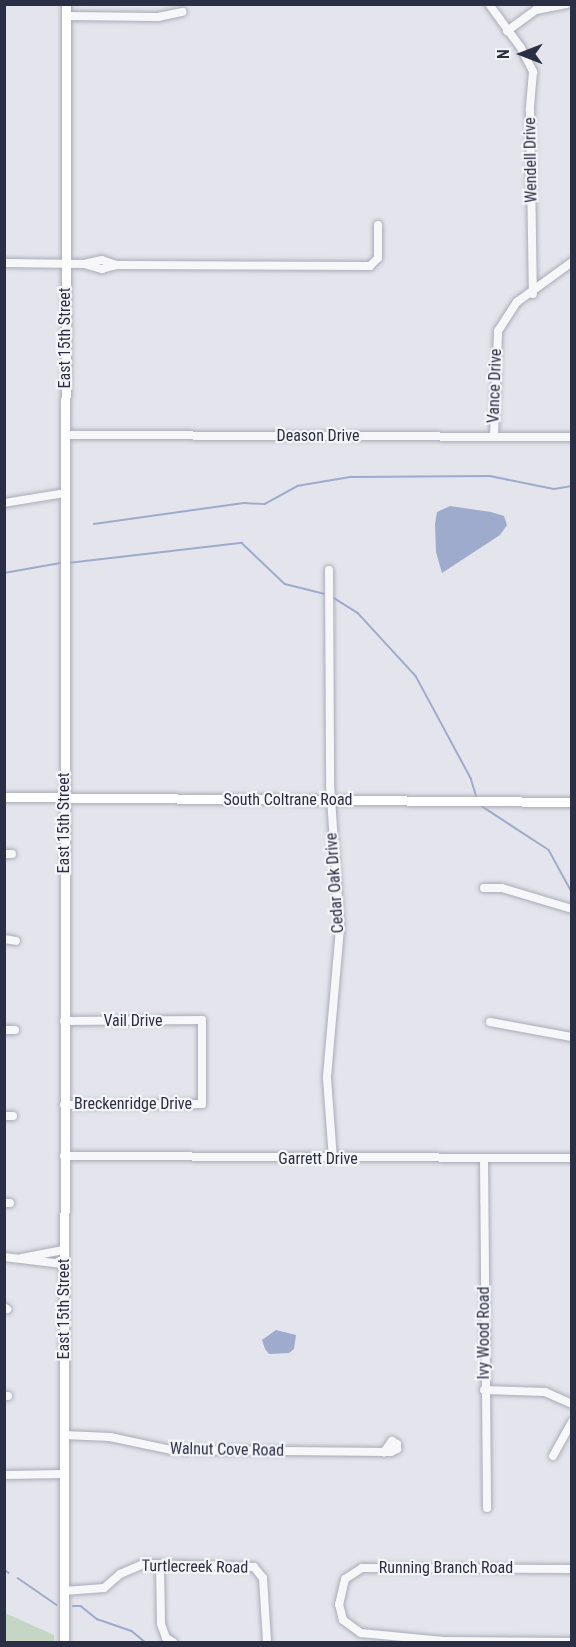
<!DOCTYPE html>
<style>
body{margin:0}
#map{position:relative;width:576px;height:1647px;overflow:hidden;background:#e4e5ec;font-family:"Roboto Condensed",sans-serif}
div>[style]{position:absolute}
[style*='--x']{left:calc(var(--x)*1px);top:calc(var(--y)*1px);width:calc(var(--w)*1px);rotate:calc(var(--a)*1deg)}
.green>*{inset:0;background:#c6d6c5}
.water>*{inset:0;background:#9fabcc}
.stream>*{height:1.5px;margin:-0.75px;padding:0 0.75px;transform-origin:0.75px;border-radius:0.75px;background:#9fabcc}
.roads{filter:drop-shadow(0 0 2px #a9abb7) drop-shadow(0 0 2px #a9abb7)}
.minor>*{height:8px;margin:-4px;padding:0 4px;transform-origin:4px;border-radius:4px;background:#f7f7fa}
.major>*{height:9px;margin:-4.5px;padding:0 4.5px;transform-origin:4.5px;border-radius:4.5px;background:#fff}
span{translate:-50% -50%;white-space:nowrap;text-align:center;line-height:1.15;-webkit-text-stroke:4.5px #f4f5f9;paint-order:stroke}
.street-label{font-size:16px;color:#2b2f45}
.frame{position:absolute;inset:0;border:6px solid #2b2f45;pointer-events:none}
.north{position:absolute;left:492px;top:24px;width:60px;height:60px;-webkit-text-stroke:4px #f4f5f9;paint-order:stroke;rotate:270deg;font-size:16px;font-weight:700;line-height:24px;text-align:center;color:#2b2f45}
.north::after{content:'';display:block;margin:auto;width:21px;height:27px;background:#2b2f45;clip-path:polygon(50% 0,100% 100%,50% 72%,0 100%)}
</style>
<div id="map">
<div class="green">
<div style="clip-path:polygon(5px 1613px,54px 1635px,54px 1642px,5px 1642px)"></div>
</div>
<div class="water">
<div style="clip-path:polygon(450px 506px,491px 512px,504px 516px,507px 525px,500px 535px,442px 573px,436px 552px,435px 524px,437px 512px)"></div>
<div style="clip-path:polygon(276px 1330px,296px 1335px,294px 1349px,289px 1353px,269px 1354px,265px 1349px,262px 1340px)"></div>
</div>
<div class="stream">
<div style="--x:94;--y:524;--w:151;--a:-8"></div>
<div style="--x:244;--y:503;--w:21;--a:3"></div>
<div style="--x:265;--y:504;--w:37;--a:-29"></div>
<div style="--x:297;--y:486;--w:55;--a:-9.5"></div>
<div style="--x:351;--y:477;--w:139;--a:-0.4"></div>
<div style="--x:490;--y:476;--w:65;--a:11.5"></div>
<div style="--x:554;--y:489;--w:18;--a:-9"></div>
<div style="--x:68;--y:563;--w:175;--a:-6.6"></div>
<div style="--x:242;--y:543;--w:59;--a:43.6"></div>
<div style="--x:285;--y:584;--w:41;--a:14"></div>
<div style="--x:4;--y:573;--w:57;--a:-10.1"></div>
<div style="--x:334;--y:598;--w:28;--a:32"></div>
<div style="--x:358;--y:613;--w:86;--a:47.4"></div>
<div style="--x:416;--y:676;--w:116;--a:61.7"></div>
<div style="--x:471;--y:778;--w:21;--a:73"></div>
<div style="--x:480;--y:805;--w:82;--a:33.1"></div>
<div style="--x:549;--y:850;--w:48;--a:61.3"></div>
<div style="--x:4;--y:1569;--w:6;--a:39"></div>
<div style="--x:18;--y:1578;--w:47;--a:34.7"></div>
<div style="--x:73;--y:1606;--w:8;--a:0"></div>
<div style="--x:81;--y:1606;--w:21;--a:39"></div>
<div style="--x:97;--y:1619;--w:37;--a:19"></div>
<div style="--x:132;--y:1631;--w:17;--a:40"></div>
</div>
<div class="roads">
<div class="minor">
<div style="--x:489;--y:4;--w:54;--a:54"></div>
<div style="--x:521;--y:48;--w:27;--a:63"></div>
<div style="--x:533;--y:72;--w:38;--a:95"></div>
<div style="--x:530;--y:110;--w:184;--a:89.1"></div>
<div style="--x:66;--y:16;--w:92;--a:0.6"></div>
<div style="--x:158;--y:17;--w:25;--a:-12"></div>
<div style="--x:507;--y:31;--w:36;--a:-36"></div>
<div style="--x:536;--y:10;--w:32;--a:-11"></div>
<div style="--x:4;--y:263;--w:80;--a:0.7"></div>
<div style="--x:84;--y:264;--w:19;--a:16"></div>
<div style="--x:102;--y:269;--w:15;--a:-16"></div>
<div style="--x:116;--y:265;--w:254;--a:0.2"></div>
<div style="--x:370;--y:266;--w:11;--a:-45"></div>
<div style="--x:378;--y:258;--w:33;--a:-90"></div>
<div style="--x:84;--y:264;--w:18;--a:-13"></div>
<div style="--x:102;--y:260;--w:15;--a:20"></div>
<div style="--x:65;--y:435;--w:507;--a:0.23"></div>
<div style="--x:494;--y:436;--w:105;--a:-87.8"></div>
<div style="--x:498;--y:331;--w:35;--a:-57"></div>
<div style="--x:517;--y:302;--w:68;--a:-36"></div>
<div style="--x:4;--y:503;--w:62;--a:-9.3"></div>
<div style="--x:329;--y:570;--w:215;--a:89.7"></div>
<div style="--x:330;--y:785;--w:143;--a:86"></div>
<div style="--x:340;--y:928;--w:151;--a:95"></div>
<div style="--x:327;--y:1078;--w:81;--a:85.8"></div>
<div style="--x:4;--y:854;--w:8;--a:0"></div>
<div style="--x:484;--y:888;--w:18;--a:0"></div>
<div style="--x:502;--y:888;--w:73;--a:16.7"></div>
<div style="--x:4;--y:939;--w:12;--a:9"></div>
<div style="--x:490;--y:1022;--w:83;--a:10.4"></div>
<div style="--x:4;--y:1030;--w:11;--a:0"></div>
<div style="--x:64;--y:1105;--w:138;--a:-0.4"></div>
<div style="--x:202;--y:1104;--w:84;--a:-90"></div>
<div style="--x:202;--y:1020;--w:138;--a:179.6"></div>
<div style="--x:4;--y:1116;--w:9;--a:0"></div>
<div style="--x:64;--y:1156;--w:508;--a:0.23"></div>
<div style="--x:484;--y:1158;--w:350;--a:89.5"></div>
<div style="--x:4;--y:1203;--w:6;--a:0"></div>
<div style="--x:4;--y:1257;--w:59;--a:6.8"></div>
<div style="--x:22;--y:1258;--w:42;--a:-11"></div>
<div style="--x:4;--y:1307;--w:4;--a:34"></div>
<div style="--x:484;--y:1390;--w:61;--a:1.9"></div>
<div style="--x:545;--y:1392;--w:30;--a:24"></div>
<div style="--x:4;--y:1396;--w:4;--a:0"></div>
<div style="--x:64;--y:1435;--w:46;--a:2.5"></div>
<div style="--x:110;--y:1437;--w:62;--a:12"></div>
<div style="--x:171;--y:1450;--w:220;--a:0.5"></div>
<div style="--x:391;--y:1452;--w:7;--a:-27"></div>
<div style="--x:397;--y:1449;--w:5;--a:-90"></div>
<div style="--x:397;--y:1444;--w:6;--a:-149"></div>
<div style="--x:392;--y:1441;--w:14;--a:126"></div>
<div style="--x:553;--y:1456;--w:39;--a:-61"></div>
<div style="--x:4;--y:1475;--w:60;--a:-1"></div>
<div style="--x:160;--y:1565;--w:59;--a:89"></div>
<div style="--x:161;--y:1624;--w:15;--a:70"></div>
<div style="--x:166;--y:1638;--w:8;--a:30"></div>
<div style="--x:572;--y:1569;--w:210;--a:-179.7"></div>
<div style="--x:362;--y:1568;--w:20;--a:147"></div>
<div style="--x:345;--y:1579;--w:26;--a:103"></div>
<div style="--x:339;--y:1604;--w:16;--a:76"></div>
<div style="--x:343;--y:1620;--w:22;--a:36"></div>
<div style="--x:361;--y:1633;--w:83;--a:5.5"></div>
<div style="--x:444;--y:1641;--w:128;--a:0.4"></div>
<div style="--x:64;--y:1591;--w:40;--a:-4.3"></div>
<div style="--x:104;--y:1588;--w:21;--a:-41"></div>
<div style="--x:120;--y:1574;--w:25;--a:-23"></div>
<div style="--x:143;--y:1564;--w:111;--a:1.5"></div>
<div style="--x:254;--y:1567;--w:14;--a:51"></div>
<div style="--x:263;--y:1578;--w:64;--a:86.4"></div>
</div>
<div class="major">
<div style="--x:4;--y:797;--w:568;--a:0.5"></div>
<div style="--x:64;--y:1642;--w:1638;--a:-89.93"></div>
</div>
</div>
<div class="street-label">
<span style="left:531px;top:160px;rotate:-91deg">Wendell Drive</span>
<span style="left:65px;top:338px;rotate:-90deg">East 15th Street</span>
<span style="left:495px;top:386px;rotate:-88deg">Vance Drive</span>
<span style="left:318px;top:436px">Deason Drive</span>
<span style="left:288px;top:800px">South Coltrane Road</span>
<span style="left:64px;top:823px;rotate:-90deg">East 15th Street</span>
<span style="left:335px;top:883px;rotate:-94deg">Cedar Oak Drive</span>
<span style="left:133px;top:1021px">Vail Drive</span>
<span style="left:133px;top:1104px">Breckenridge Drive</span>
<span style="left:318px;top:1159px">Garrett Drive</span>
<span style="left:64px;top:1309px;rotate:-90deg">East 15th Street</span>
<span style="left:484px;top:1333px;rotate:-90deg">Ivy Wood Road</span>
<span style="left:227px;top:1450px;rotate:1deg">Walnut Cove Road</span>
<span style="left:195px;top:1567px;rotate:1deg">Turtlecreek Road</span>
<span style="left:446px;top:1568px">Running Branch Road</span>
</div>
<div class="frame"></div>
<div class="north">N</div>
</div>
